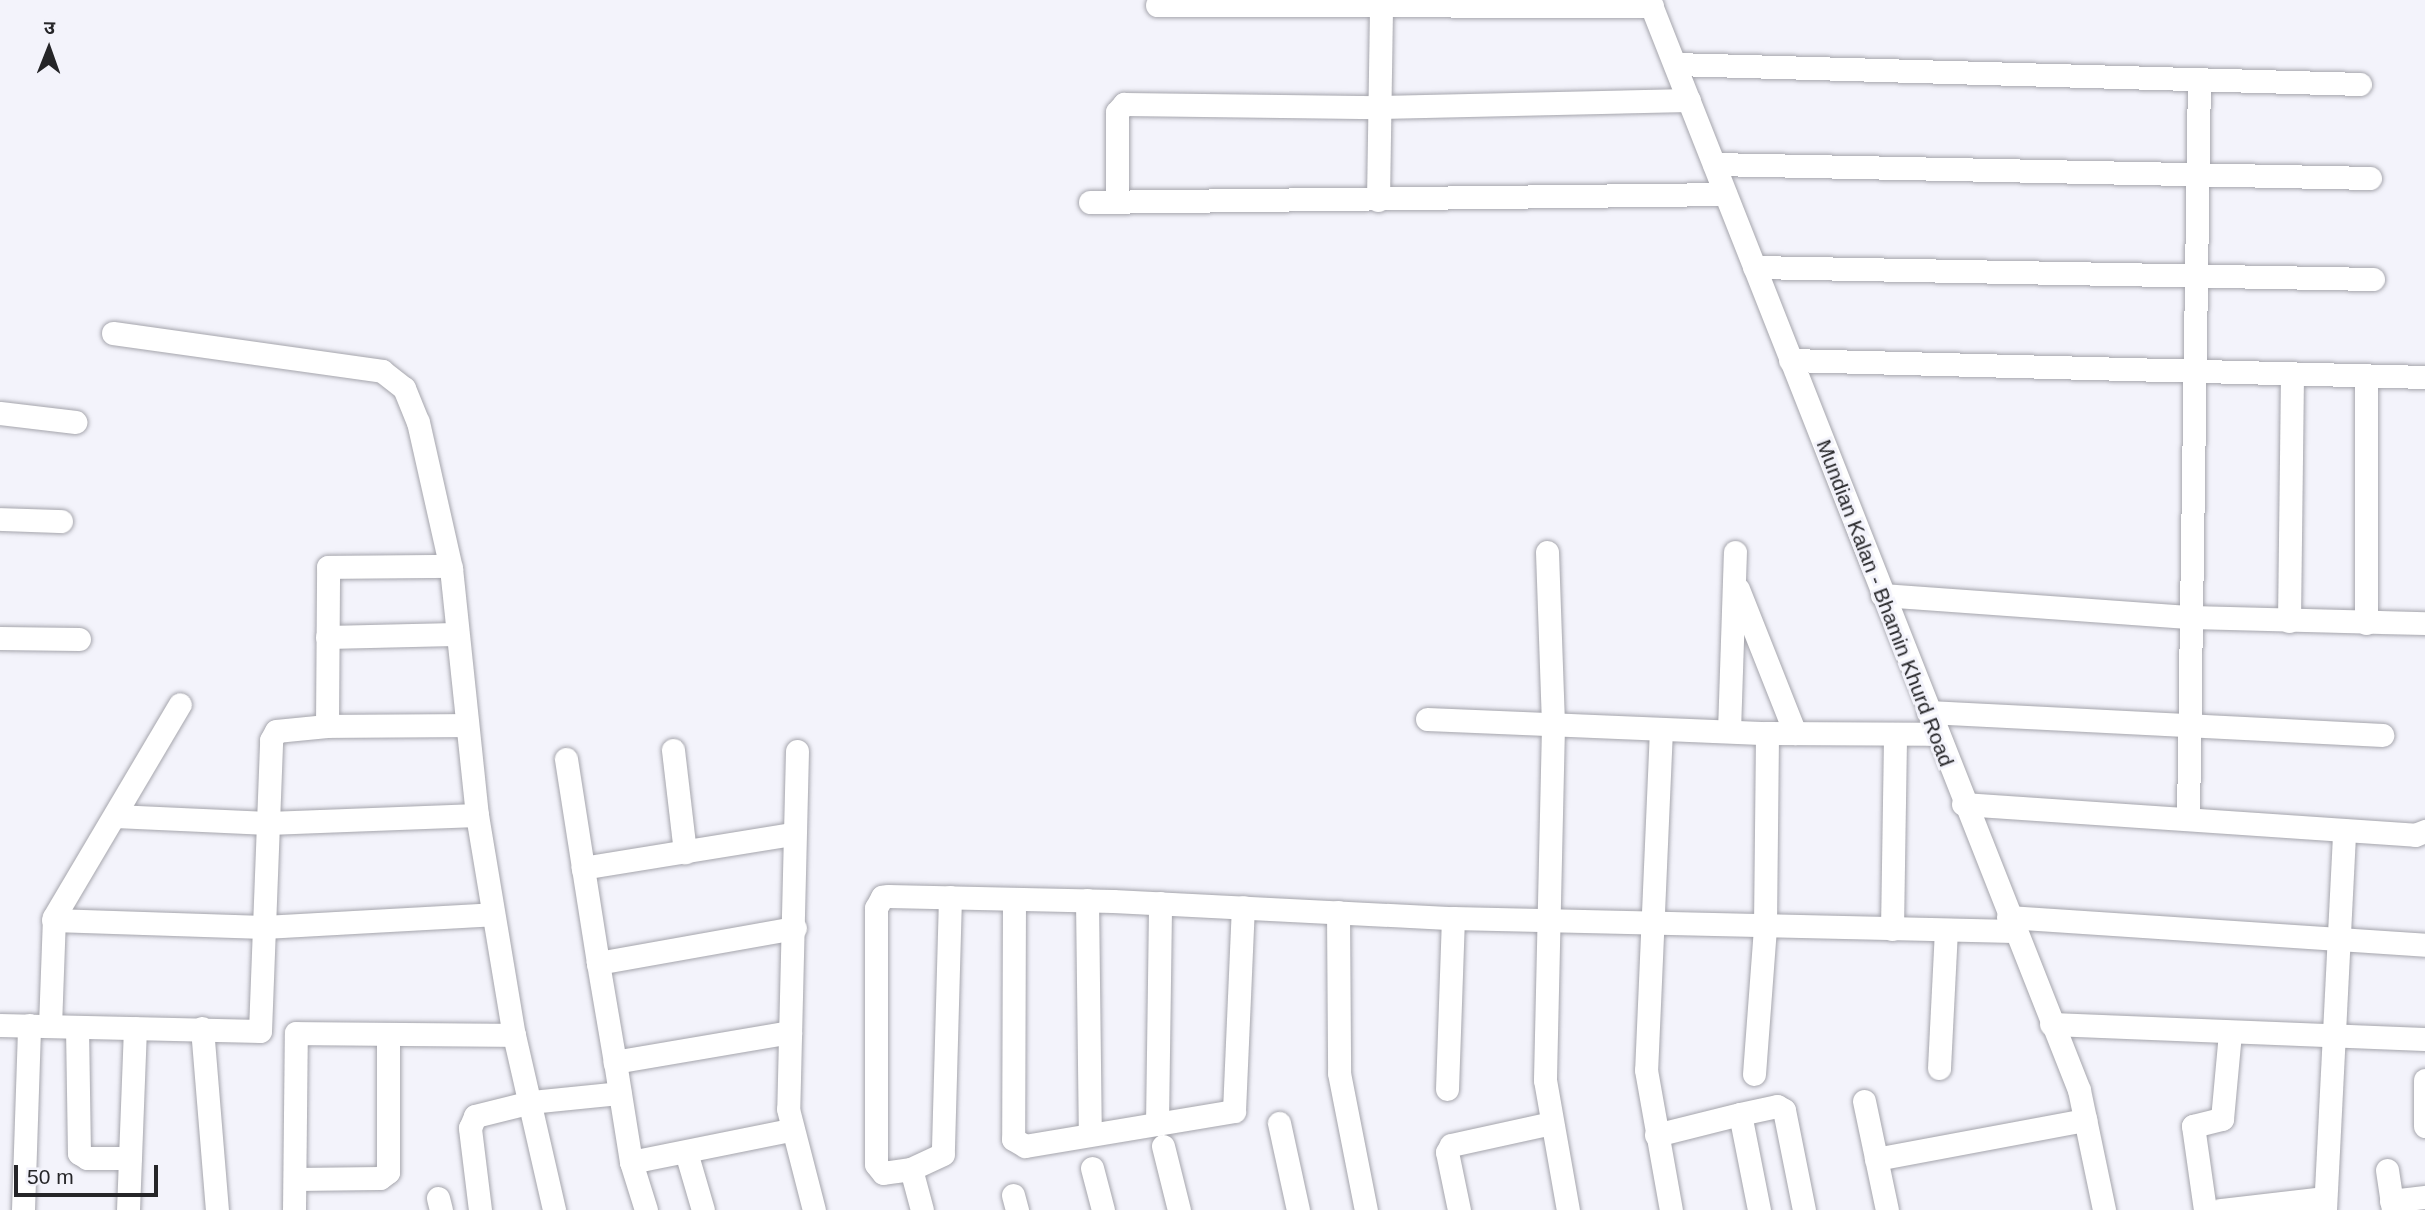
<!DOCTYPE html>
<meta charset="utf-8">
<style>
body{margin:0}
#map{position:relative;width:2425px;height:1210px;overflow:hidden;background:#f3f3fb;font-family:Helvetica,"Noto Sans Devanagari",sans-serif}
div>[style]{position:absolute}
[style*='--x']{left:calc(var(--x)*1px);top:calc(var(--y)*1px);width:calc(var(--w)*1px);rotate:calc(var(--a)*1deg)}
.roads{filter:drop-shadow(0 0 2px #a5a5ac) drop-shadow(0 0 2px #a5a5ac)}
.minor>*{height:23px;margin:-11.5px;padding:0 11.5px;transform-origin:11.5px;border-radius:11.5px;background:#fff}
span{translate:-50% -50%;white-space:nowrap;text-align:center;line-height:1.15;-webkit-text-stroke:6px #f3f3fb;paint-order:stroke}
.street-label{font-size:21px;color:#252528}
.north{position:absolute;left:14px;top:14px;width:70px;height:70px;-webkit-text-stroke:5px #f3f3fb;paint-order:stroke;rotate:1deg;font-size:19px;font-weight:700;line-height:28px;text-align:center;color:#252528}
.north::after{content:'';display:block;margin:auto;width:24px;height:32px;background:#252528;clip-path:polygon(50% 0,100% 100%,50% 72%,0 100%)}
.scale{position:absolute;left:14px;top:1165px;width:144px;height:32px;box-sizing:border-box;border:4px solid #252528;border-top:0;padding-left:9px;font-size:21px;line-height:24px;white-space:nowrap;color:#252528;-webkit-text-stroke:5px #f3f3fb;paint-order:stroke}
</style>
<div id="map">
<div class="roads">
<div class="minor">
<div style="--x:1649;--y:0;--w:1172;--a:68.47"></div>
<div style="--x:2079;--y:1090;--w:123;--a:78.2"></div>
<div style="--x:1157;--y:5;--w:495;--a:0.1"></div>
<div style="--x:1675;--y:64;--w:685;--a:1.67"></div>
<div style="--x:1714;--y:164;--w:656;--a:1.22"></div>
<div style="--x:1378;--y:200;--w:200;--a:-89.1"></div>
<div style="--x:1090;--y:202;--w:635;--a:-0.72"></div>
<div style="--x:1117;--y:202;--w:90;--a:-90"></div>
<div style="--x:1117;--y:112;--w:11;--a:-49"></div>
<div style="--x:1124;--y:104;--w:256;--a:0.7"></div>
<div style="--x:1380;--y:107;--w:309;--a:-1.3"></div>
<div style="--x:1754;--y:267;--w:619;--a:1.11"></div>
<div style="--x:113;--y:333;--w:272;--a:8"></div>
<div style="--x:382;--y:371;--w:28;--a:38"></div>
<div style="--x:404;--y:388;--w:37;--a:68"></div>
<div style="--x:418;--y:422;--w:150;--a:77.3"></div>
<div style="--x:451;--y:568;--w:248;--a:84"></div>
<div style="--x:477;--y:815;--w:223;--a:80.5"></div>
<div style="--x:514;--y:1035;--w:180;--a:77.1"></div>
<div style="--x:1790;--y:360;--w:635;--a:1.53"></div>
<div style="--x:2366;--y:375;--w:248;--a:90"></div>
<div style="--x:0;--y:413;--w:76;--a:6.8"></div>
<div style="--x:0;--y:519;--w:61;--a:1.9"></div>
<div style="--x:1547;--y:552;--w:174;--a:88"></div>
<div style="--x:1553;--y:726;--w:354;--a:91.3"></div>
<div style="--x:1545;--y:1080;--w:132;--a:80"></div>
<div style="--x:1738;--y:589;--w:155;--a:68.4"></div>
<div style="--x:1882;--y:595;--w:310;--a:4.1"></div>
<div style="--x:2191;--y:617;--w:234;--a:1.5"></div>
<div style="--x:2289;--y:621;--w:247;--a:-89.3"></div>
<div style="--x:327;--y:637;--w:128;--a:-1.3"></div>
<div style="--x:0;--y:638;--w:79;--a:0.7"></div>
<div style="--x:1928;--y:712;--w:455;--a:2.9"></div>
<div style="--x:1427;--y:719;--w:340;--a:2.4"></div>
<div style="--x:1767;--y:733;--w:169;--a:0.3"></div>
<div style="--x:327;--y:726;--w:139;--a:-0.4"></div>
<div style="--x:1661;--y:729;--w:341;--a:92.5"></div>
<div style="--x:1646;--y:1070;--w:142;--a:79.9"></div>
<div style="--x:1729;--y:731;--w:179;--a:-88.1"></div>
<div style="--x:673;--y:750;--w:103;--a:83.3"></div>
<div style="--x:797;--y:751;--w:358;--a:91.4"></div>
<div style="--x:788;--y:1109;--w:104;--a:75.6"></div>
<div style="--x:566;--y:759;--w:110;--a:81.1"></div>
<div style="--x:1963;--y:804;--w:453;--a:3.9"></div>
<div style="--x:2415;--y:835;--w:11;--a:-22"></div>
<div style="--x:115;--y:816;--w:153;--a:2.6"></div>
<div style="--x:268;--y:823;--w:209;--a:-2.2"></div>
<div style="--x:2188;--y:817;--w:738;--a:-89.15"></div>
<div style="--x:792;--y:834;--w:212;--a:170.8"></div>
<div style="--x:583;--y:868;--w:96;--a:81"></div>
<div style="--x:598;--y:963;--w:200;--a:-10.1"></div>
<div style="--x:950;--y:897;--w:257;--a:91.6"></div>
<div style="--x:943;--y:1154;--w:35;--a:155"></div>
<div style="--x:911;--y:1169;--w:28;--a:172"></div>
<div style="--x:883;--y:1173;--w:11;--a:-128"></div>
<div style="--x:876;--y:1164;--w:256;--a:-90"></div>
<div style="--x:876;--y:908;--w:13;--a:-61"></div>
<div style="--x:882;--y:897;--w:6;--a:-9"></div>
<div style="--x:888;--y:896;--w:225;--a:1.3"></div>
<div style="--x:1113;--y:901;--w:340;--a:2.9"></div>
<div style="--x:1453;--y:918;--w:560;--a:1.33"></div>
<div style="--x:1014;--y:899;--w:240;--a:90.2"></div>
<div style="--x:1013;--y:1139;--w:14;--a:30"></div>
<div style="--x:1025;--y:1146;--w:212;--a:-9.5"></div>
<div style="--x:1234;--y:1111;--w:204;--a:-87.5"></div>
<div style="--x:1087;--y:900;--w:232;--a:89.3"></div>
<div style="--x:1338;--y:912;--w:161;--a:89.6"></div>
<div style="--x:1339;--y:1073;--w:140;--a:78.9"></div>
<div style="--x:2008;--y:917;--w:418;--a:3.8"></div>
<div style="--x:53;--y:920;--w:211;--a:1.9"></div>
<div style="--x:264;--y:927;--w:229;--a:-3.2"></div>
<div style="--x:1892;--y:929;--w:195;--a:-89.1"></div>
<div style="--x:598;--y:963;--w:100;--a:80.3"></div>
<div style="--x:2051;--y:1024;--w:374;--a:2.3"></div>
<div style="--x:0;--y:1025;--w:260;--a:1.3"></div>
<div style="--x:260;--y:1031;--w:291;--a:-87.8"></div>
<div style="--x:271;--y:740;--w:10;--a:-61"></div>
<div style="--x:276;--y:731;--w:51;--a:-5.6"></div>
<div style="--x:327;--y:726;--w:159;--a:-89.6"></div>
<div style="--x:328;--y:567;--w:121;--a:-0.5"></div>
<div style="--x:50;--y:1026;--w:109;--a:-87.9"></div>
<div style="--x:54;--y:917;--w:247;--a:-59.4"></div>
<div style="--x:77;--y:1027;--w:126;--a:89.1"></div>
<div style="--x:79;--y:1153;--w:9;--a:32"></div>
<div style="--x:87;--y:1158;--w:43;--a:0"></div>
<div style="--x:202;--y:1028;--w:183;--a:85.3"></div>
<div style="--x:790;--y:1032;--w:178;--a:170.3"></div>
<div style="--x:615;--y:1062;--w:101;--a:80.9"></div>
<div style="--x:631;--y:1162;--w:162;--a:-11.4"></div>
<div style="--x:1939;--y:1068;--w:138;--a:-87.1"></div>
<div style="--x:1754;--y:1074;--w:148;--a:-85.7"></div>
<div style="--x:1765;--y:926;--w:193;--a:-89.4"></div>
<div style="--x:2425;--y:1080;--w:46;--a:90"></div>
<div style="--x:1447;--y:1089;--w:171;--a:-88"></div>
<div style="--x:1864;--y:1101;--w:111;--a:78.1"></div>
<div style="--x:1740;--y:1114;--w:38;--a:-12"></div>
<div style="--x:1777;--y:1106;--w:8;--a:30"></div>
<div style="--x:1784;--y:1110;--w:102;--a:78.7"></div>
<div style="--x:1279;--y:1123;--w:89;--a:77.7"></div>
<div style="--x:1157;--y:1124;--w:221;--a:-89.2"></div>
<div style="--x:1656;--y:1135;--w:87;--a:-14"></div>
<div style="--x:1740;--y:1114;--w:98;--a:78.8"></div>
<div style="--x:1163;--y:1146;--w:66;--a:76"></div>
<div style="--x:686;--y:1152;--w:60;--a:73.7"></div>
<div style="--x:1876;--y:1159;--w:213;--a:-10.6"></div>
<div style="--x:631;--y:1162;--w:50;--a:72.6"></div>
<div style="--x:1092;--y:1168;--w:43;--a:75.3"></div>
<div style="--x:911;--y:1169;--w:42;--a:75"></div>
<div style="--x:2387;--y:1170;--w:40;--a:81.5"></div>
<div style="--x:296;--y:1179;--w:84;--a:-0.7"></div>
<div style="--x:380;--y:1178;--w:10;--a:-37"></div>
<div style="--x:388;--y:1172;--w:138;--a:-90"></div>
<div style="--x:1013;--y:1195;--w:16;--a:75"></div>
<div style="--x:438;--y:1198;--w:12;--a:76"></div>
<div style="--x:2391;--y:1201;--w:34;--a:-7"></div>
<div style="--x:23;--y:1210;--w:185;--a:-88.1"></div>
<div style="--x:128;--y:1210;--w:182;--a:-87.8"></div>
<div style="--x:294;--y:1210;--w:177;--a:-89.4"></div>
<div style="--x:296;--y:1033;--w:218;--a:0.5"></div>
<div style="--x:480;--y:1210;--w:83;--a:-97"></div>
<div style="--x:470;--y:1128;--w:13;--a:-67"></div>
<div style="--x:475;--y:1116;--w:58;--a:-14"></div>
<div style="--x:531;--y:1102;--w:89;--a:-5.8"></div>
<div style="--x:1459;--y:1210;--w:59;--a:-101.7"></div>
<div style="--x:1447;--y:1152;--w:8;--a:-60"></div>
<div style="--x:1451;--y:1145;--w:103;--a:-12.3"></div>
<div style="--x:2205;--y:1210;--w:85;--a:-98.1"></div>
<div style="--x:2193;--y:1126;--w:30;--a:-14"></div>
<div style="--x:2222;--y:1119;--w:86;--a:-84.7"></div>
<div style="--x:2220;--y:1210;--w:105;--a:-6.6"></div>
<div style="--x:2325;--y:1210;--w:380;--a:-87.1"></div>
</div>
</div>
<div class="street-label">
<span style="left:1885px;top:603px;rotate:69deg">Mundian Kalan - Bhamin Khurd Road</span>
</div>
<div class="north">उ</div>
<div class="scale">50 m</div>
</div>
